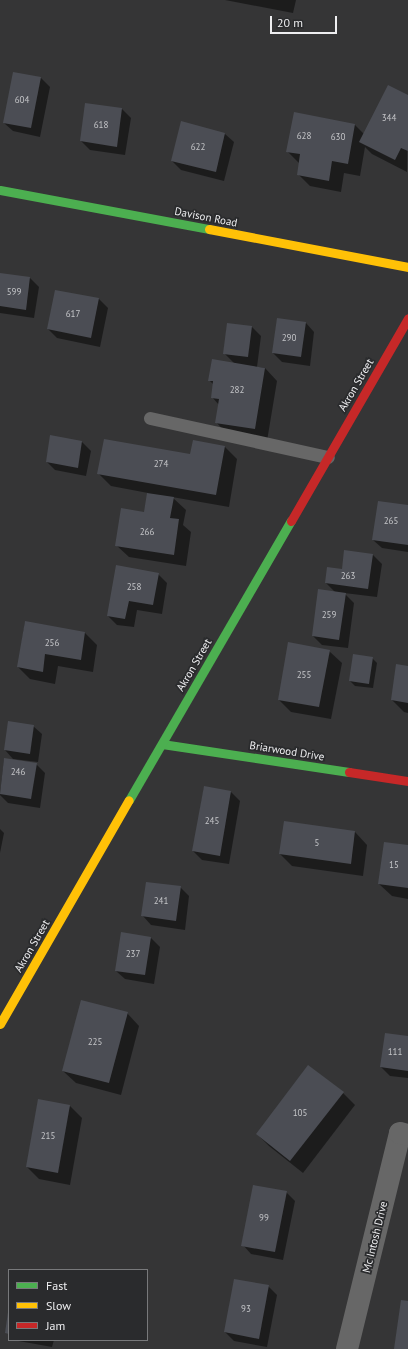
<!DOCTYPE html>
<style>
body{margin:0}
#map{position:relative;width:408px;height:1349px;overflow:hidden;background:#353536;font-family:"PT Sans",sans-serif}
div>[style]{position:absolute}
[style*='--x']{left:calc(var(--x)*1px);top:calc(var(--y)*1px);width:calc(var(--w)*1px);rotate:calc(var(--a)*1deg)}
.shadow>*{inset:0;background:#0007}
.building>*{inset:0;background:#4b4d54}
.lane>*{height:13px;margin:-6.5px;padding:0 6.5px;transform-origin:6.5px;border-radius:6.5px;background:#676767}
.street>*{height:22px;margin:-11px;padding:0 11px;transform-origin:11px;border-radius:11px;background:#676767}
.fast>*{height:9px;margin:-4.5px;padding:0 4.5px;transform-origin:4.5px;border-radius:4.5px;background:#4caf50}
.slow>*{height:9px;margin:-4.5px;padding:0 4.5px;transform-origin:4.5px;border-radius:4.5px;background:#ffc107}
.jam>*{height:9px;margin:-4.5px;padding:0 4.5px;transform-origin:4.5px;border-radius:4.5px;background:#c62828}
span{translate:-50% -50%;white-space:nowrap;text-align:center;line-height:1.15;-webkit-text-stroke:3.5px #2a2b2d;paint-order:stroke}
.number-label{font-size:9px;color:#c5c6c9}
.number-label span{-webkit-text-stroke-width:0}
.street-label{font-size:11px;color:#eeeef0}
.legend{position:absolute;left:8px;top:1269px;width:140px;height:72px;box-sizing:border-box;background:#2a2b2d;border:1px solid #78797b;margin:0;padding:5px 7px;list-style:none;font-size:12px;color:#eeeef0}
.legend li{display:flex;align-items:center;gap:8px;height:20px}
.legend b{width:20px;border:1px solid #78797b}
.scale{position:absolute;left:270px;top:16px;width:67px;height:18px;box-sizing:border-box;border:2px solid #eeeef0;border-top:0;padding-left:5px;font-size:12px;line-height:14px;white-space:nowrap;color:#eeeef0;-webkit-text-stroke:3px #2a2b2d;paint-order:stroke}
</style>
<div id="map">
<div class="shadow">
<div style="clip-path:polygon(225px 0,296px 0,293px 13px)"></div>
<div style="clip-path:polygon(14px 73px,41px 78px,50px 87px,40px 137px,13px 131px,4px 123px)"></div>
<div style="clip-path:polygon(408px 96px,407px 172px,372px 154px,365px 147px,360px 176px,344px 173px,341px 192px,310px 186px,298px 174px,300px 164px,287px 151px,355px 125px,364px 134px)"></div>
<div style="clip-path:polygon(122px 109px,131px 118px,125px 155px,90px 150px,81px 141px)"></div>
<div style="clip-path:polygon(225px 134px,234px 142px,224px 181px,181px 170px,172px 161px)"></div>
<div style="clip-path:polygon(0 274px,30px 278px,39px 287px,34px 318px,0 313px)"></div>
<div style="clip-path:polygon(56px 291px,99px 299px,108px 308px,100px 347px,57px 338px,48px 329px)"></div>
<div style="clip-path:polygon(306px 323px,314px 332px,310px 366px,282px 362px,273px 353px)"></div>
<div style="clip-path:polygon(228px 324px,252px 327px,261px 336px,257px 367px,265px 368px,277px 381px,267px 441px,228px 435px,216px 422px,219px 405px,212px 397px,214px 385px,209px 380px,234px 363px,224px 353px)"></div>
<div style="clip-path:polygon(82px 442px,91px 451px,86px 476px,55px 470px,47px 462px)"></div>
<div style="clip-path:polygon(225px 447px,237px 459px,229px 507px,172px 497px,186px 510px,183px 525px,191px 532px,186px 566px,129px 557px,116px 545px,145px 513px,148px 493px,111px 486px,99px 474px)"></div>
<div style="clip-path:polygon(408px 506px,408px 552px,382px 548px,373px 540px)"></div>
<div style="clip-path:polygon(373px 555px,382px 564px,377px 597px,344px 593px,354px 603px,348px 648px,322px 645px,313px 636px,336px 593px,326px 583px)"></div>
<div style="clip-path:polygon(158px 574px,167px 583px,162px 614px,137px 610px,134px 627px,117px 625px,108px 616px)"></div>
<div style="clip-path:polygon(25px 622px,85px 633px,97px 645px,93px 672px,58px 666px,55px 684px,30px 679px,18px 667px)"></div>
<div style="clip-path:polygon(329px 651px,342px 663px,331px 719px,291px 712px,279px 700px)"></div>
<div style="clip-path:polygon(372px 658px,377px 663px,373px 688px,355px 686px,350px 681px)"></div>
<div style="clip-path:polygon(408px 667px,408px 713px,404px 712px,392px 700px)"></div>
<div style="clip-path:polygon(33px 726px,42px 734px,38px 762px,13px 759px,5px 750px)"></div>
<div style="clip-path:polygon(4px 759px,36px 764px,45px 773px,40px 808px,8px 803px,0 795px)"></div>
<div style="clip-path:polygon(204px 788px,231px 792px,240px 801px,229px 864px,202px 860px,193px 851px)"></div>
<div style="clip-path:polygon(0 829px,4px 833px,0 853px)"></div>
<div style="clip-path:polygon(355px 832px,367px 845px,363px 876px,292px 866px,280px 854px)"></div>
<div style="clip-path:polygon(408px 846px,408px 899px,392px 896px,379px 884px)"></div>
<div style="clip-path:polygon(180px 887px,189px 896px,185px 930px,151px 925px,143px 916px)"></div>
<div style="clip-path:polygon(151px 938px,160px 947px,154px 984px,125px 979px,116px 971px)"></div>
<div style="clip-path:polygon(127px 1013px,139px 1026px,121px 1095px,76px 1083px,63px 1071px)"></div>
<div style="clip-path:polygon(408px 1037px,408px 1078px,390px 1076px,381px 1067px)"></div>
<div style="clip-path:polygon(343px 1093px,355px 1105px,303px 1173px,269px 1146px,257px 1134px)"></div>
<div style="clip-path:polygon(70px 1106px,82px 1118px,70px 1185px,39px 1179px,27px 1167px)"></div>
<div style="clip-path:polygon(286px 1192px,295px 1201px,283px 1260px,251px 1254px,243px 1245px)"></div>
<div style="clip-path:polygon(268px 1286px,277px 1295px,267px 1347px,234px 1341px,225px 1332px)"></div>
<div style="clip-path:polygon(13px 1340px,54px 1340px,52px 1347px)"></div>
</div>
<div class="building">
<div style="clip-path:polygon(13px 72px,41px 77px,31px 128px,3px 123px)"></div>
<div style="clip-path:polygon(388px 85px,408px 95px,408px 151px,401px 148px,395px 160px,359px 142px)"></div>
<div style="clip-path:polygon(85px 103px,122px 108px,117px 147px,80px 141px)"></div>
<div style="clip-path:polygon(294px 112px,355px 124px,348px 164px,332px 161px,329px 181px,297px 175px,300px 154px,286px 152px)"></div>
<div style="clip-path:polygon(181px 121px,225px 133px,216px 172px,171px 161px)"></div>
<div style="clip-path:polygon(0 273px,30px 277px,26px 310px,0 306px)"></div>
<div style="clip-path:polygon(55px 290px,99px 298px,91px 338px,47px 329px)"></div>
<div style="clip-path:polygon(277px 318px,306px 322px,301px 357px,272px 353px)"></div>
<div style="clip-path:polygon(227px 323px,252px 326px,248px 357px,223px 354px)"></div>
<div style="clip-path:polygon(212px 359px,265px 368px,255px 429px,215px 423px,219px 399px,211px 398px,213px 381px,208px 381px)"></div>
<div style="clip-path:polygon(50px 435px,82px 441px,78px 468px,46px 462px)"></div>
<div style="clip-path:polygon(104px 439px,190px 454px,193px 440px,225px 446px,216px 495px,97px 474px)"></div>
<div style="clip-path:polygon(147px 493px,174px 497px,170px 518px,179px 519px,174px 555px,115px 546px,121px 508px,144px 512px)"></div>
<div style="clip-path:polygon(378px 501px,408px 505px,408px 545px,372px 540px)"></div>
<div style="clip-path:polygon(344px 550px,373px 554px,368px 589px,325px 583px,327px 567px,342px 569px)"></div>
<div style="clip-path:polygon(116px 565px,159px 573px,153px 605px,129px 601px,125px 619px,107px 616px)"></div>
<div style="clip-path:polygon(318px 589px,346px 593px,339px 640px,312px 636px)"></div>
<div style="clip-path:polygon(25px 621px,85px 632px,81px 660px,45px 654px,43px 672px,17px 667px)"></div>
<div style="clip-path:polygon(288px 642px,330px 650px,319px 707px,278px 700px)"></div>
<div style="clip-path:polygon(353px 654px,373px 657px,369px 684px,349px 681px)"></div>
<div style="clip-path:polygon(396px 664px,408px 666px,408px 703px,391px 700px)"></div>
<div style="clip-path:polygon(8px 721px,34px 725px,30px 754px,4px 750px)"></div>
<div style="clip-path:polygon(4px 758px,37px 763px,31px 799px,0 794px)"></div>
<div style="clip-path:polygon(204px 786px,231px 791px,220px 856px,192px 851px)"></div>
<div style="clip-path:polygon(284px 821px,355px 831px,351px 864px,279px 854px)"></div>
<div style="clip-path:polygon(384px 842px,408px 845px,408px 888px,378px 884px)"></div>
<div style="clip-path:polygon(146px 882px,181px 886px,176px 921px,141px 916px)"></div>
<div style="clip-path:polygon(121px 932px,151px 937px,145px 975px,115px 971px)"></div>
<div style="clip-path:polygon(81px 1000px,128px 1012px,109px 1083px,62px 1071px)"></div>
<div style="clip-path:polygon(385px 1033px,408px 1036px,408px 1071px,380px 1067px)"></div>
<div style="clip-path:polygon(308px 1065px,344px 1092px,290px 1161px,256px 1134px)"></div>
<div style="clip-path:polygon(38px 1099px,70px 1105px,58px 1173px,26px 1167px)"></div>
<div style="clip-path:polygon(253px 1185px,287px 1191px,275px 1252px,241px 1246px)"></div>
<div style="clip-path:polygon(234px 1279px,269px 1285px,259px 1339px,224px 1332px)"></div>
<div style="clip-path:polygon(401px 1300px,408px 1301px,408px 1349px,394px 1349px)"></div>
<div style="clip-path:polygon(8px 1312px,9px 1312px,9px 1334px,5px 1333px)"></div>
</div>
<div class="lane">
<div style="--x:150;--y:418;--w:182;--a:12.4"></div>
</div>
<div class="street">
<div style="--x:347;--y:1349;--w:222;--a:-76.2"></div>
<div style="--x:400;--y:1133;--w:8;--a:14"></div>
</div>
<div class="fast">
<div style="--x:0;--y:190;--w:213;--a:10.6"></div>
<div style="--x:162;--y:744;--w:189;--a:8.5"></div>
<div style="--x:129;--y:800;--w:323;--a:-59.9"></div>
</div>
<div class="slow">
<div style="--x:209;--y:229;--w:203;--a:10.8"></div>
<div style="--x:0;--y:1024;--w:258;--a:-60.1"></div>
</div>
<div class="jam">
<div style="--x:291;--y:521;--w:234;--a:-60"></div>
<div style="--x:349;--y:772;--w:60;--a:8.7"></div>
</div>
<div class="number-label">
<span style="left:22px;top:100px">604</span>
<span style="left:389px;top:118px">344</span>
<span style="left:101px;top:125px">618</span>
<span style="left:304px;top:136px">628</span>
<span style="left:338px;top:137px">630</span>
<span style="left:198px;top:147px">622</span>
<span style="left:14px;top:292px">599</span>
<span style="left:73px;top:314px">617</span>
<span style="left:289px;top:338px">290</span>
<span style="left:237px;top:390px">282</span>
<span style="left:161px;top:464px">274</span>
<span style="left:391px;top:521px">265</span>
<span style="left:147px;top:532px">266</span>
<span style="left:348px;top:576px">263</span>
<span style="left:134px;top:587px">258</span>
<span style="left:329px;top:615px">259</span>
<span style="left:52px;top:643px">256</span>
<span style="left:304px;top:675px">255</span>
<span style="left:18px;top:772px">246</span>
<span style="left:212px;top:821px">245</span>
<span style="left:317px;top:843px">5</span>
<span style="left:394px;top:865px">15</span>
<span style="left:161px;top:901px">241</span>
<span style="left:133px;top:954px">237</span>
<span style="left:95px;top:1042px">225</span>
<span style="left:395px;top:1052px">111</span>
<span style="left:300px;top:1113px">105</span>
<span style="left:48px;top:1136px">215</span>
<span style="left:264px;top:1218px">99</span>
<span style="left:246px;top:1309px">93</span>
</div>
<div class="street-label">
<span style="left:206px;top:217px;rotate:11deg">Davison Road</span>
<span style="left:356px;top:385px;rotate:-60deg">Akron Street</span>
<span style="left:194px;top:665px;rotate:-60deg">Akron Street</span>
<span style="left:287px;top:751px;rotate:9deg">Briarwood Drive</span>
<span style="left:32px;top:946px;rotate:-60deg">Akron Street</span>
<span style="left:375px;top:1237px;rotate:-76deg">Mc Intosh Drive</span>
</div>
<ul class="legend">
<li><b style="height:5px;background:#4caf50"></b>Fast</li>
<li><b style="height:5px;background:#ffc107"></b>Slow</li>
<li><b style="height:5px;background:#c62828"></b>Jam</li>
</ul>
<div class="scale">20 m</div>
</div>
